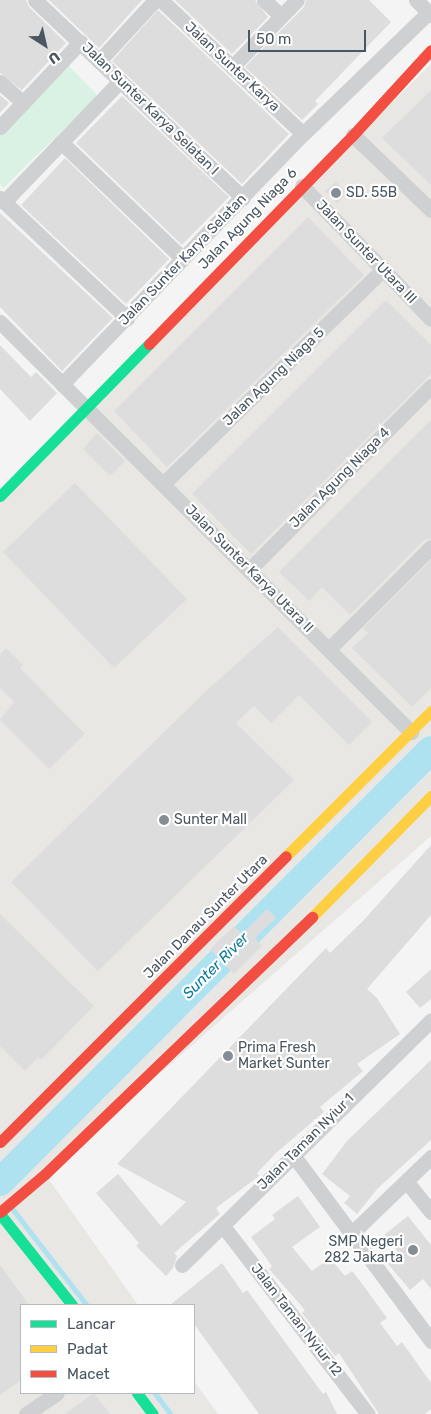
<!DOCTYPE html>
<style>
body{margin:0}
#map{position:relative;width:431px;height:1414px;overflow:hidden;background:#f4f4f4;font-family:Rubik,sans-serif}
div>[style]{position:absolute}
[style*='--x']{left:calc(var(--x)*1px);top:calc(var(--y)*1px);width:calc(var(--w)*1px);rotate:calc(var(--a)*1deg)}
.commercial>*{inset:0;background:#e8e7e3}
.green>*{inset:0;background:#d9f2e3}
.stream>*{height:4.5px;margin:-2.25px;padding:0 2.25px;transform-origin:2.25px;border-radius:2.25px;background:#aee2f0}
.river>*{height:28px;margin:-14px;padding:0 14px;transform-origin:14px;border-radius:14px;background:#aee2f0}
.building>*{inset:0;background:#ddddde}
.street>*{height:15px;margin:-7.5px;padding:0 7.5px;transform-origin:7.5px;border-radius:7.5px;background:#ced0d2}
.fast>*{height:11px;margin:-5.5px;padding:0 5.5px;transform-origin:5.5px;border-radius:5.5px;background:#16e098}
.slow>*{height:11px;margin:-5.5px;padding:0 5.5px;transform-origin:5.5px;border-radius:5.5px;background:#ffcf43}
.jam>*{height:11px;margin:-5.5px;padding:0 5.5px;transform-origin:5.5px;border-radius:5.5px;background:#f24e42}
.dots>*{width:14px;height:14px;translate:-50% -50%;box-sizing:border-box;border:2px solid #fff;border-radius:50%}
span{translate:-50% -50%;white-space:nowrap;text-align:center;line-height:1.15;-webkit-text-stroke:4.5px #fff;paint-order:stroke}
.street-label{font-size:14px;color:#4a5661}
.poi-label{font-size:14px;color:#4a5661}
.left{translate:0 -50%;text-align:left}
.right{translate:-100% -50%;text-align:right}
.water-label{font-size:15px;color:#0c7c9b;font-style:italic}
.legend{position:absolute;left:20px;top:1304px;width:175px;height:90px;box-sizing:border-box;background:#fff;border:1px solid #b7bbc0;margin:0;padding:6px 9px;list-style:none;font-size:15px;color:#4a5661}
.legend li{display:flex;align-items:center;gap:10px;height:25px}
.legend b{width:25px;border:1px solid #b7bbc0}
.north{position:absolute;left:20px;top:20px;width:50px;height:50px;-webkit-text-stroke:4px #fff;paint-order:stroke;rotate:145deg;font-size:14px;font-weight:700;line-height:20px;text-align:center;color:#4a5661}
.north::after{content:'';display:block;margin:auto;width:18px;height:22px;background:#4a5661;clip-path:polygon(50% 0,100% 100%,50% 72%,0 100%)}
.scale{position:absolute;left:248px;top:30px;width:118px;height:22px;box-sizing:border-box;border:2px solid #4a5661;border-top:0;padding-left:6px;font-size:15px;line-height:18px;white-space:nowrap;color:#4a5661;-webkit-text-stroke:4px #fff;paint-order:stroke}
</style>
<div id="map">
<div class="commercial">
<div style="clip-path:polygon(431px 64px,431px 836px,45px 1174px,138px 1305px,21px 1305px,21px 1393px,194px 1393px,194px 1381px,218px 1414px,0 1414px,0 492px)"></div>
</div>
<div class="green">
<div style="clip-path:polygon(68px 65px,98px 96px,3px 188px,0 184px,0 132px)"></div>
</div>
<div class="stream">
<div style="--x:12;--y:1208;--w:123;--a:52.3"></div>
<div style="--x:155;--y:1393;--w:26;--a:53"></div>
</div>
<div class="river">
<div style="--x:0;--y:1182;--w:610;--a:-45.07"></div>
</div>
<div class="building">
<div style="clip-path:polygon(0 0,26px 0,29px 7px,66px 43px,22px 90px,0 73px)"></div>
<div style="clip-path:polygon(49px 0,142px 0,99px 48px)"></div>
<div style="clip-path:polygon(175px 0,255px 0,268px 17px,232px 54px)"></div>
<div style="clip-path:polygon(306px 0,369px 0,391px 22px,315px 101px,318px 104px,302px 120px,245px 67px,304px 7px)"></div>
<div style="clip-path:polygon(158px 10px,289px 134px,242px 184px,112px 61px)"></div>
<div style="clip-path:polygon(431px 90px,431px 185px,382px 138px)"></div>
<div style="clip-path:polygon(0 95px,9px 103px,0 113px)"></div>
<div style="clip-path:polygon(122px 96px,229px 197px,182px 245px,76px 143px)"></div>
<div style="clip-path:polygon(65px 158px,169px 259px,126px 304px,21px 205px)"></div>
<div style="clip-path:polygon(336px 182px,347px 194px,337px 203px,325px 191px)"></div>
<div style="clip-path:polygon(0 213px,113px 318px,62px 371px,0 307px)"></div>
<div style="clip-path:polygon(308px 217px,364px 275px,167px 467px,114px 411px)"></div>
<div style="clip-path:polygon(386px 300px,431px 345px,431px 374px,251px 554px,192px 494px)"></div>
<div style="clip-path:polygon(0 345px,31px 377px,36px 372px,57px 393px,30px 421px,0 389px)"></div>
<div style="clip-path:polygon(431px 420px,431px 538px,424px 540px,350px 615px,322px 587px,309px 601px,279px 572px)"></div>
<div style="clip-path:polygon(97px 433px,125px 461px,110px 476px,83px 449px)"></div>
<div style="clip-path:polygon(75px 483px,187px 599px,114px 668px,3px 552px)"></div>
<div style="clip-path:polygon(431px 560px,431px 688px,412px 707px,352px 648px,368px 633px,363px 628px)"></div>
<div style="clip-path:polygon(278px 627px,372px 722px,349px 745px,299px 695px,271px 723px,254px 706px,236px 723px,294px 780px,98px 971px,11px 882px,205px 692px)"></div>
<div style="clip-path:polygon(6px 648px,23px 665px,20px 668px,85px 734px,49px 769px,0 720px,14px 702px,0 688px,0 654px)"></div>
<div style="clip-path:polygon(431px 845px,431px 915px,367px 989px,377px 998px,400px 1034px,357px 1064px,363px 1071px,320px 1107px,324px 1112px,276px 1153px,257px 1173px,259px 1176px,216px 1208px,220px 1214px,174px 1253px,177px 1256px,173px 1268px,166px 1276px,136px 1246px,139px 1243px,96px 1193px,118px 1174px,161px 1226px,186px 1202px,117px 1164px,326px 948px,330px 953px,363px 921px)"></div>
<div style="clip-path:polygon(267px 909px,276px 918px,255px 938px,262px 946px,234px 974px,210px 949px,234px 926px,242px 934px)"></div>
<div style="clip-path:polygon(0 914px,94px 1006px,41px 1060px,38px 1057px,25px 1071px,0 1046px)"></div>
<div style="clip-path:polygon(431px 969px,431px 999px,420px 1008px,406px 992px)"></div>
<div style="clip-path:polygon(431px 1060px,431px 1140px,378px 1188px,357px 1214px,344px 1203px,350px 1196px,322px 1174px,347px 1141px)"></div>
<div style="clip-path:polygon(298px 1196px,320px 1227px,292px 1247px,312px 1271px,330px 1258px,345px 1276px,352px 1271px,363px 1285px,387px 1318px,380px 1323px,397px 1346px,402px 1342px,431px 1383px,431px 1409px,425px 1414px,379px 1414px,339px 1353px,335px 1356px,302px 1313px,305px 1310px,269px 1269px,272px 1266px,251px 1237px,275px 1219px,272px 1215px)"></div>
<div style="clip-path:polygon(408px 1216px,431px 1245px,431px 1289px,423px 1279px,410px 1290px,388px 1264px,400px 1254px,384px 1235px)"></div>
<div style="clip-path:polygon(222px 1263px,243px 1293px,247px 1290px,323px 1394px,326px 1392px,337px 1414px,259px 1414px,194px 1324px,194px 1305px,170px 1305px)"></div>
<div style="clip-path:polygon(0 1265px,29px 1305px,21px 1305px,21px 1380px,0 1395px)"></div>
<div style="clip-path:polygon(94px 1393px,110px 1414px,65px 1414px)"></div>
</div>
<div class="street">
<div style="--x:35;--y:0;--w:287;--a:43.6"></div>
<div style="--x:161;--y:0;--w:195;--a:43.3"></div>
<div style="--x:264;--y:0;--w:23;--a:43"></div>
<div style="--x:416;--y:0;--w:21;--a:45"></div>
<div style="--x:99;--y:61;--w:83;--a:-47.4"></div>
<div style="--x:232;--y:67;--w:93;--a:-45.9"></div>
<div style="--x:0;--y:82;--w:31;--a:42"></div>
<div style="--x:0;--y:127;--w:117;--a:-46.7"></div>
<div style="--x:353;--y:135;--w:108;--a:43.9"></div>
<div style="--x:61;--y:142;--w:168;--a:43.8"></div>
<div style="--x:302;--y:186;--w:185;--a:45.9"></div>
<div style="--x:0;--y:198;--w:175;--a:43.4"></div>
<div style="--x:4;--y:202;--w:168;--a:-46.2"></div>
<div style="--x:0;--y:322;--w:581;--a:44.93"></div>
<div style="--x:62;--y:384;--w:347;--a:-46.1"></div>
<div style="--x:303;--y:134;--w:174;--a:-44.1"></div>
<div style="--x:163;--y:484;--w:308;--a:-44.3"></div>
<div style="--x:249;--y:570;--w:259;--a:-45.3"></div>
<div style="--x:329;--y:649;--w:144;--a:-45"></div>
<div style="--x:293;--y:1155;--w:232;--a:53.4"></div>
<div style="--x:406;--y:1181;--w:40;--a:51"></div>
<div style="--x:223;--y:1226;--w:237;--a:52.4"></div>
<div style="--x:353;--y:1232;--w:108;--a:-43.9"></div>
<div style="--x:182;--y:1265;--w:349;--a:-44.5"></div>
<div style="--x:26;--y:1414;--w:37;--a:-34"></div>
</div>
<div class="fast">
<div style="--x:0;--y:496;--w:213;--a:-45.6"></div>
<div style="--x:0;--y:1214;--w:116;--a:51.6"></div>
<div style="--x:137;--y:1393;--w:26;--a:53"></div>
</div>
<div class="slow">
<div style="--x:286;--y:856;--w:205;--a:-45"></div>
<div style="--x:312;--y:917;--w:170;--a:-45.5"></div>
</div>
<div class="jam">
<div style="--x:149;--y:344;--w:292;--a:-45.7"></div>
<div style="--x:353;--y:135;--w:115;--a:-47.5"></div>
<div style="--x:0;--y:1142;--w:404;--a:-45"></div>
<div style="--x:0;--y:1212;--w:59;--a:-40.2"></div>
<div style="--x:45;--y:1174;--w:371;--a:-43.9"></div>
</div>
<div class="dots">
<div style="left:336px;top:193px;background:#868d94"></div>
<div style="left:164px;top:820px;background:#868d94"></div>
<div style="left:228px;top:1056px;background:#868d94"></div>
<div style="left:413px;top:1250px;background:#868d94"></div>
</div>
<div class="street-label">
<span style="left:232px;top:67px;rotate:43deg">Jalan Sunter Karya</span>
<span style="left:150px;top:109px;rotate:44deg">Jalan Sunter Karya Selatan I</span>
<span style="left:248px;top:219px;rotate:-46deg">Jalan Agung Niaga 6</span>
<span style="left:366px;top:252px;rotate:46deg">Jalan Sunter Utara III</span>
<span style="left:183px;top:260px;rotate:-46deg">Jalan Sunter Karya Selatan</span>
<span style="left:274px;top:377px;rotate:-44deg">Jalan Agung Niaga 5</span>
<span style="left:340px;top:478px;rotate:-45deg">Jalan Agung Niaga 4</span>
<span style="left:249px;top:569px;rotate:45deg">Jalan Sunter Karya Utara II</span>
<span style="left:206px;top:917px;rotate:-45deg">Jalan Danau Sunter Utara</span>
<span style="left:306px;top:1142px;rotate:-45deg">Jalan Taman Nyiur 1</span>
<span style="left:296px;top:1320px;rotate:52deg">Jalan Taman Nyiur 12</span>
</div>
<div class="poi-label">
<span class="left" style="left:346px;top:193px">SD. 55B</span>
<span class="left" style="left:174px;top:820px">Sunter Mall</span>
<span class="left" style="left:238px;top:1056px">Prima Fresh<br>Market Sunter</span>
<span class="right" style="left:403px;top:1250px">SMP Negeri<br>282 Jakarta</span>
</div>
<div class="water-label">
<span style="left:216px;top:966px;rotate:-45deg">Sunter River</span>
</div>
<ul class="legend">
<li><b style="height:6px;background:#16e098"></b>Lancar</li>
<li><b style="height:6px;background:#ffcf43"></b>Padat</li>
<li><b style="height:6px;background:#f24e42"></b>Macet</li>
</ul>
<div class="north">U</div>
<div class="scale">50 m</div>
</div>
